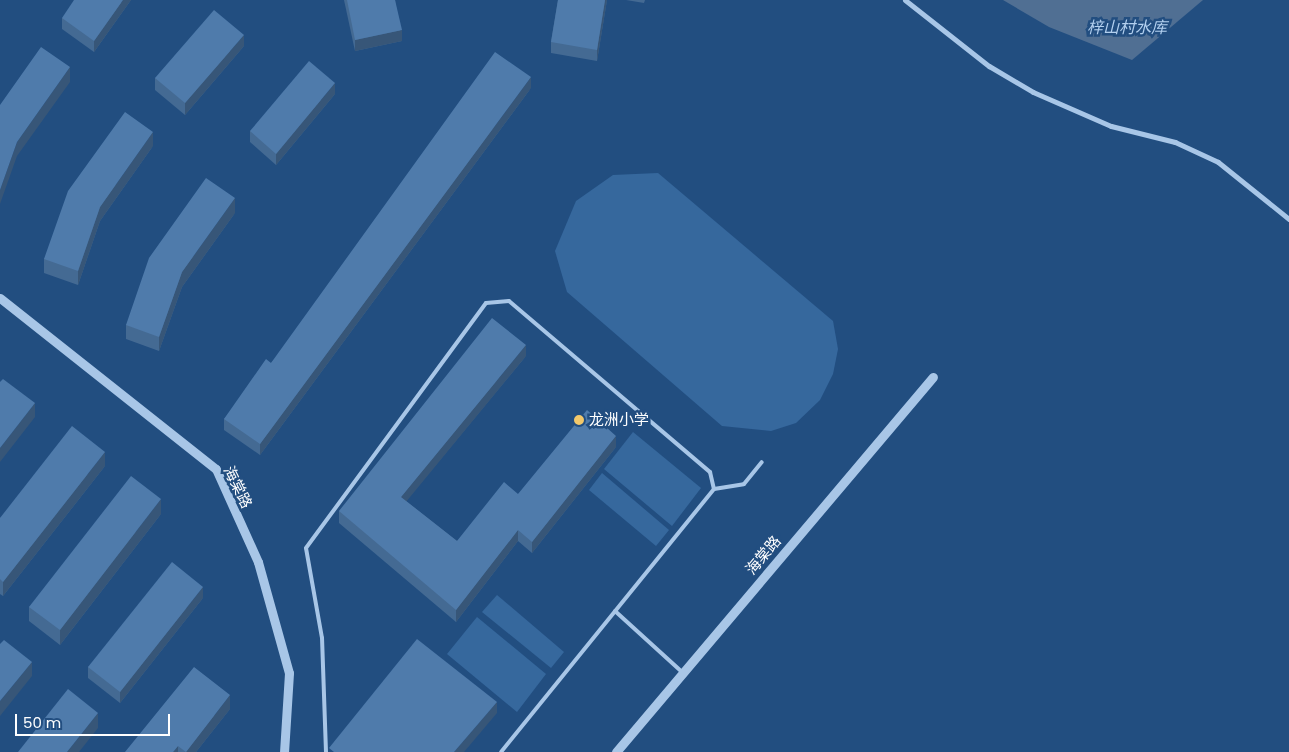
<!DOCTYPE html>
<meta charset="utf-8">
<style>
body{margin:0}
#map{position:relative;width:1289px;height:752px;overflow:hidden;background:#224e80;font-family:Poppins,"Noto Sans SC",sans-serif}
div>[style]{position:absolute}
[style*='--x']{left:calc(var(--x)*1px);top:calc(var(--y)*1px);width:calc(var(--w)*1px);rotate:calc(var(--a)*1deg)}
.green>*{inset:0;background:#36689d}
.water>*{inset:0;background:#506f93}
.service>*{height:4px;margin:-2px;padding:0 2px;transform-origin:2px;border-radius:2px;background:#a8c6e7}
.minor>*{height:5px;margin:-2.5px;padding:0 2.5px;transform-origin:2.5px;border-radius:2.5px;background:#a8c6e7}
.tertiary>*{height:9px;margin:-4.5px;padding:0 4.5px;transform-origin:4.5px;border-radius:4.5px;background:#a8c6e7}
.wall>*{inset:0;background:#446a93}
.shaded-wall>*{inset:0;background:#375678}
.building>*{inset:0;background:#4f7bab}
.dots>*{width:14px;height:14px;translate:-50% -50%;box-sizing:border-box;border:2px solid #224e80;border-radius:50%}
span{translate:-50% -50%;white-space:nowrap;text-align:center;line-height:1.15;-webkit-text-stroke:5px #224e80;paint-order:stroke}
.poi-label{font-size:15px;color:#fff}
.left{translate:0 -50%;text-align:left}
.street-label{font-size:15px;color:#fff}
.water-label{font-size:16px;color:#b3d0ef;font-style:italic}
.scale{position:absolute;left:15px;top:714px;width:155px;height:22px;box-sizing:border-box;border:2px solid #fff;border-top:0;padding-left:6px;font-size:15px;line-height:18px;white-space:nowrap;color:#fff;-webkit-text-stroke:4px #224e80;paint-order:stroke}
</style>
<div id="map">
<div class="green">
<div style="clip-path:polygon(658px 173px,833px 321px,838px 349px,833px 374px,820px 400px,796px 423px,771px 431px,722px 426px,567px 292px,555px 251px,576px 201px,613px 175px)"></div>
<div style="clip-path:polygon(633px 432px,701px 488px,672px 526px,604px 469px)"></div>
<div style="clip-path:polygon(602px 473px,669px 530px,656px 546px,589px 490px)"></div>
<div style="clip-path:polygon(497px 595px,564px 652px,551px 668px,482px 612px)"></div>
<div style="clip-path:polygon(477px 617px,546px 674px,517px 712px,447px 654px)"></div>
</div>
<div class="water">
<div style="clip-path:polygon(1003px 0,1203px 0,1132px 60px,1049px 27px)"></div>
</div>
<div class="service">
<div style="--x:714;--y:489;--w:30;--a:-9"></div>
<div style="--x:744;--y:484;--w:28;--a:-51"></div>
<div style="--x:615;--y:611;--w:91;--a:42.3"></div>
<div style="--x:326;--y:752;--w:114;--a:-92"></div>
<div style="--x:322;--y:638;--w:91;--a:-100.1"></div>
<div style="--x:306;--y:548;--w:304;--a:-53.7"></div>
<div style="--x:486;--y:303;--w:23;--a:-5"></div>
<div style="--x:509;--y:301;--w:264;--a:40.4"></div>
<div style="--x:710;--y:472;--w:17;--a:77"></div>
<div style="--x:714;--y:489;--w:338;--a:129"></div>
</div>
<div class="minor">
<div style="--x:905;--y:0;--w:107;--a:38.2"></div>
<div style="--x:989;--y:66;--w:51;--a:30.6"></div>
<div style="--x:1033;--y:92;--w:85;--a:23.6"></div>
<div style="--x:1111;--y:126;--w:66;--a:14"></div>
<div style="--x:1175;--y:142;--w:47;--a:24.9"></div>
<div style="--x:1218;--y:162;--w:91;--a:38.8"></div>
</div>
<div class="tertiary">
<div style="--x:0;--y:298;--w:275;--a:38.4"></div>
<div style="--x:216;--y:469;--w:102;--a:65.7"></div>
<div style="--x:258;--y:562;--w:115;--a:74.4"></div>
<div style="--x:289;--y:673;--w:79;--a:93.6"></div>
<div style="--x:616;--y:752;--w:491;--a:-49.8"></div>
</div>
<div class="wall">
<div style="clip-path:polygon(131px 0,94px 52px,62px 29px,62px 18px)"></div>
<div style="clip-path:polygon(344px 0,395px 0,402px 41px,355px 51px)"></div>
<div style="clip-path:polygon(558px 0,607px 0,597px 61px,551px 53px,551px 42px)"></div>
<div style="clip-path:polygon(626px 0,645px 0,644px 3px)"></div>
<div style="clip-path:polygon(244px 46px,185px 115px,155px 90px,155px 78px)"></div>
<div style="clip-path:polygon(531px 88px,260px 455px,224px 430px,224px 419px,271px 363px)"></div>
<div style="clip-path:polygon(335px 94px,276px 165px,250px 142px,250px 131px)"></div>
<div style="clip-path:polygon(153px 146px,100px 221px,78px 285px,44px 273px,44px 259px)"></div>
<div style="clip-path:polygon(235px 213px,182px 287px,159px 351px,126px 339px,126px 325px)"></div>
<div style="clip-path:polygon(526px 356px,406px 501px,457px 541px,518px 494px,616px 447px,532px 553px,518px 541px,456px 622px,339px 523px,339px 511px)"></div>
<div style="clip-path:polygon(105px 466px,3px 596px,0 594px,0 518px)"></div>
<div style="clip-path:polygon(161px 514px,60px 645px,29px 621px,29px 607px)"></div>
<div style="clip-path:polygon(203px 598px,120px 703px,88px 678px,88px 667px)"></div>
<div style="clip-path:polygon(230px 709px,196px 752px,125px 752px)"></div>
</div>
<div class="shaded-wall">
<div style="clip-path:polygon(123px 0,131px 0,94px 52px,94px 41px)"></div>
<div style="clip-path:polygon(605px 0,607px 0,597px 61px,597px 50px)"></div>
<div style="clip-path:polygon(402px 30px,402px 41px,355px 51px,355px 40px)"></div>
<div style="clip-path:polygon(244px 35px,244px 46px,185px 115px,185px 103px)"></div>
<div style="clip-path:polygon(70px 67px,70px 82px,17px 156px,0 204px,0 190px,17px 142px)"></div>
<div style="clip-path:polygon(531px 77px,531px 88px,260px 455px,260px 444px)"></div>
<div style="clip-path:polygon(335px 83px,335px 94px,276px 165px,276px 154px)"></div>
<div style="clip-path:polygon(153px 132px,153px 146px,100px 221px,78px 285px,78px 271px,100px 207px)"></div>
<div style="clip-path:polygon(235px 198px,235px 213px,182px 287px,159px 351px,159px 337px,182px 272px)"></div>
<div style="clip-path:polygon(526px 345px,526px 356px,401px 508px,401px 497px)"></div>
<div style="clip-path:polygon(35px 403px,35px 417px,0 462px,0 448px)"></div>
<div style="clip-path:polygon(616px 436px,616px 447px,532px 553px,532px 542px)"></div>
<div style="clip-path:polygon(105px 452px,105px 466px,3px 596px,3px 582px)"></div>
<div style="clip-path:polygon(161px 499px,161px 514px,60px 645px,60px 630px)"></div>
<div style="clip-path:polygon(518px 530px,518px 541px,456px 622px,456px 610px)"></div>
<div style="clip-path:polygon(203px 587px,203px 598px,120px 703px,120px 692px)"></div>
<div style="clip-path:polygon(32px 662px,32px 676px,0 716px,0 701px)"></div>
<div style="clip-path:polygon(230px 695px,230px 709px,196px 752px,186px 752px)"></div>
<div style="clip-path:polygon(497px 702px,497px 713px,464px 752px,454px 752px)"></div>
<div style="clip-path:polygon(98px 713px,98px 728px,79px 752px,67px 752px)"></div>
<div style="clip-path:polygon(178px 746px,178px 752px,173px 752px)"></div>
</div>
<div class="building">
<div style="clip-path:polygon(74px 0,123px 0,94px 41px,62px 18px)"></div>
<div style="clip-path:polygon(347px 0,395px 0,402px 30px,355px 40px)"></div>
<div style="clip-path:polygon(558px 0,605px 0,597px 50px,551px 42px)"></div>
<div style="clip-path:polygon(214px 10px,244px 35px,185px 103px,155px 78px)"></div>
<div style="clip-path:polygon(41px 47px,70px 67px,17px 142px,0 190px,0 105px)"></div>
<div style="clip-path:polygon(495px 52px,531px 77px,260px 444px,224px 419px,266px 359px,271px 363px)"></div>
<div style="clip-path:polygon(309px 61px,335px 83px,276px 154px,250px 131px)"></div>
<div style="clip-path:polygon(125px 112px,153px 132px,100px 207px,78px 271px,44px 259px,68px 191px)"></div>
<div style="clip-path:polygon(206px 178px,235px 198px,182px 272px,159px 337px,126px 325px,149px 258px)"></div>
<div style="clip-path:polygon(492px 318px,526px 345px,401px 497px,457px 541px,504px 482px,518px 494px,587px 410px,616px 436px,532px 542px,518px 530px,456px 610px,339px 511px)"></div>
<div style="clip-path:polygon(3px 379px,35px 403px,0 448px,0 382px)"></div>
<div style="clip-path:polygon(72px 426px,105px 452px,3px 582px,0 579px,0 518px)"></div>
<div style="clip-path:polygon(131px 476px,161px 499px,60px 630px,29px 607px)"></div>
<div style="clip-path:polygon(172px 562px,203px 587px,120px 692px,88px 667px)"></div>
<div style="clip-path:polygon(417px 639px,497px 702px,454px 752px,334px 752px,329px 748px)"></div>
<div style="clip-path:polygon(4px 640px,32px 662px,0 701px,0 644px)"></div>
<div style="clip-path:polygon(194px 667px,230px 695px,186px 752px,178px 746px,173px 752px,125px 752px)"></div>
<div style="clip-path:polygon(68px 689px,98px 713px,67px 752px,18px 752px)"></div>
</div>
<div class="dots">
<div style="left:579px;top:420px;background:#f2c86b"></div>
</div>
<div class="poi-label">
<span class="left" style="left:589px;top:420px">龙洲小学</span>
</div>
<div class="street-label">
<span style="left:238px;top:487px;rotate:64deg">海棠路</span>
<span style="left:763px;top:555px;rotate:-50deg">海棠路</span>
</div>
<div class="water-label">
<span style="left:1127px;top:28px">梓山村水库</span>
</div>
<div class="scale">50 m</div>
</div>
